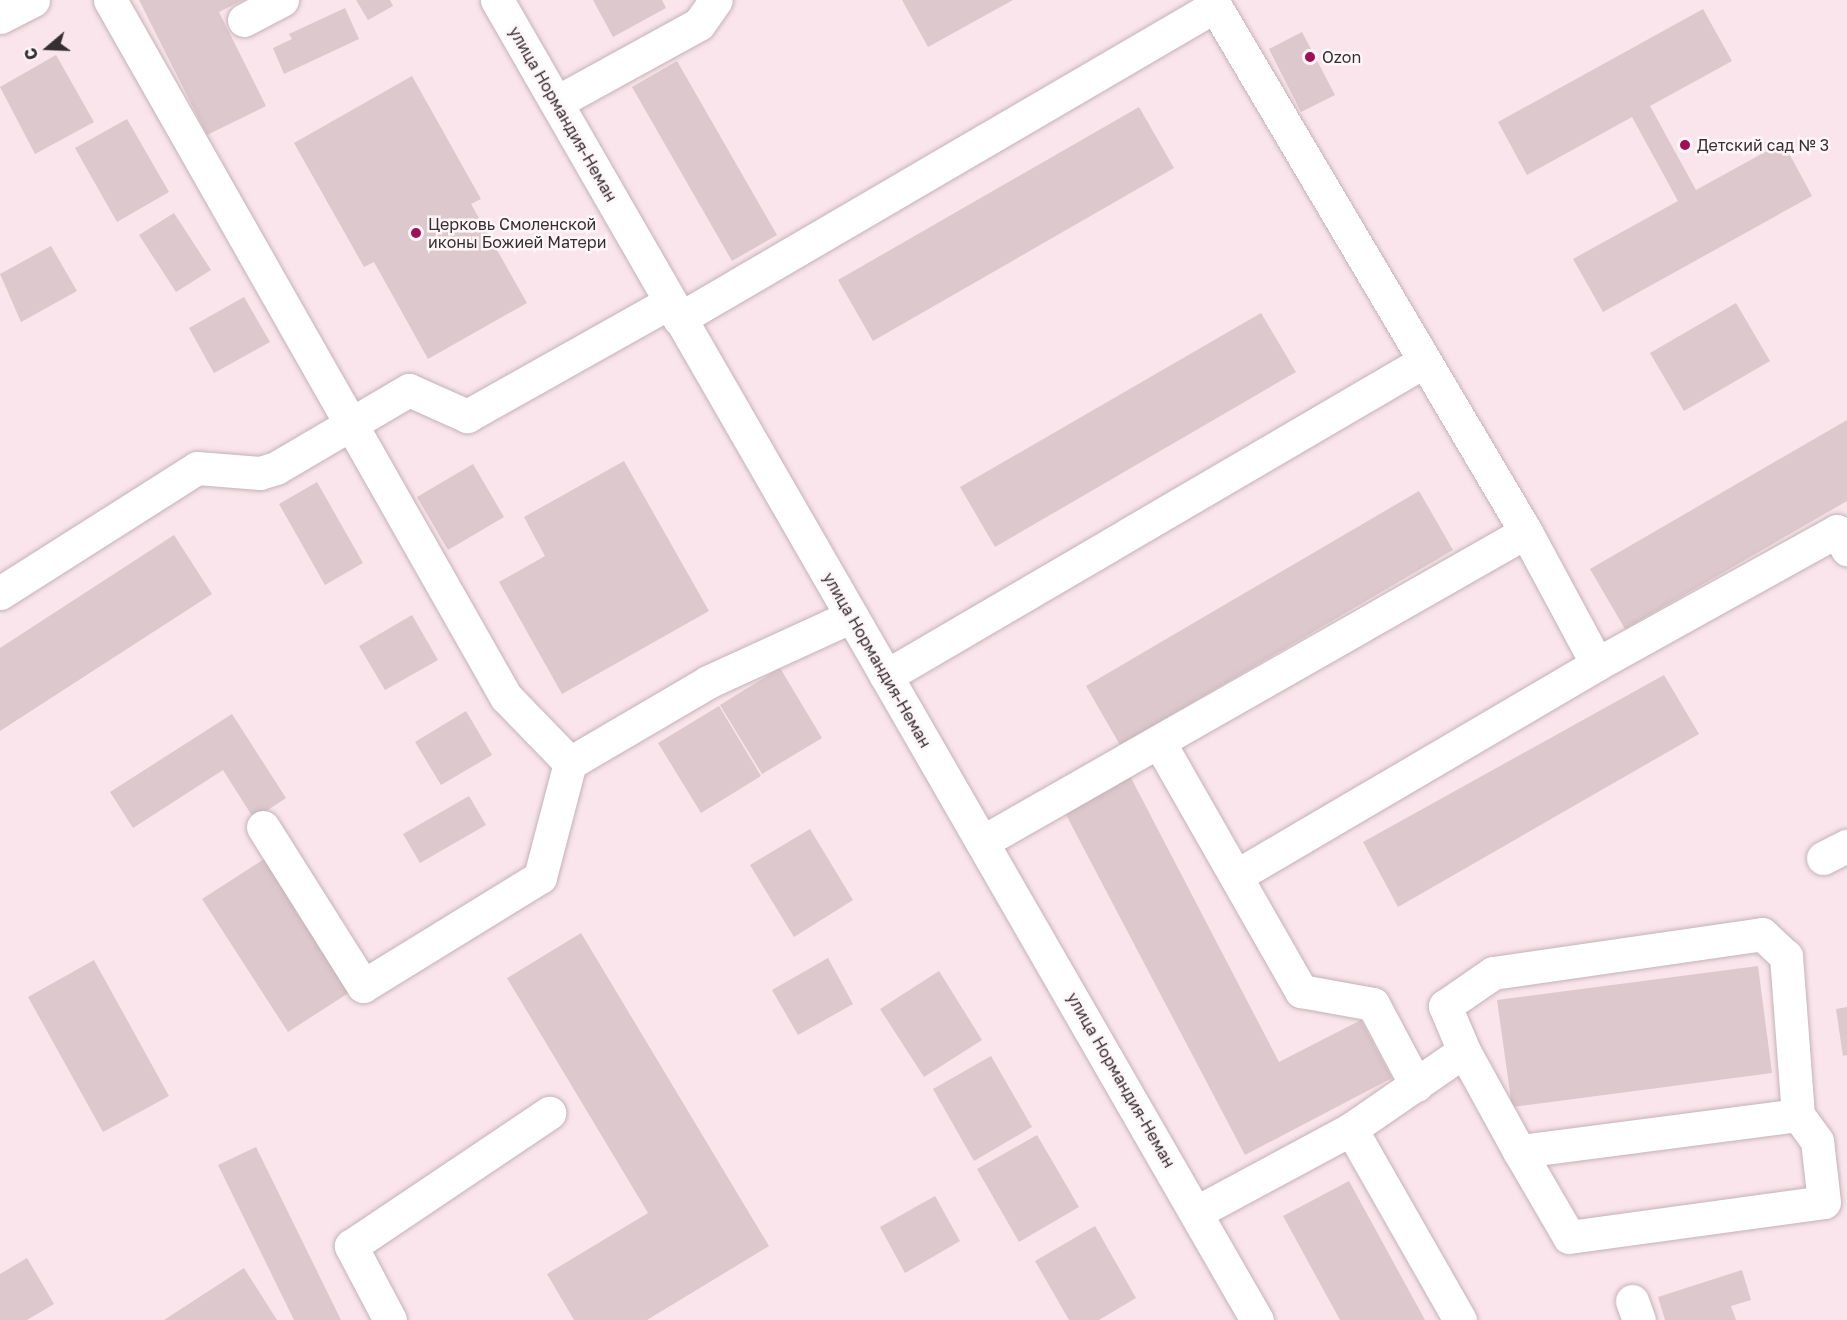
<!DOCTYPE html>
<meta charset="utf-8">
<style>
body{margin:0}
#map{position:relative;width:1847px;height:1320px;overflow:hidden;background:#f9e5eb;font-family:"Golos Text",sans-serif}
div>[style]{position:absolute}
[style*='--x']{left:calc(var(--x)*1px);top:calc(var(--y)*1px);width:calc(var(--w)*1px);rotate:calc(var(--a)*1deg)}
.building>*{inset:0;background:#dcc8cd}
.roads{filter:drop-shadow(0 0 2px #c5b2b8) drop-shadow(0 0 2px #c5b2b8)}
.minor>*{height:33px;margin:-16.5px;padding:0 16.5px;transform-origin:16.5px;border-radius:16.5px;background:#fff}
.dots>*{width:16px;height:16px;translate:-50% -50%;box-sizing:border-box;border:3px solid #fef6f8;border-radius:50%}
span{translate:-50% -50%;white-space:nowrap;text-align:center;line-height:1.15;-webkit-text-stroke:5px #fef6f8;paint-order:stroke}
.poi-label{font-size:16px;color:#362f31}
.left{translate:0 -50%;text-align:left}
.street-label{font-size:16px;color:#362f31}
.north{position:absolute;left:18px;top:18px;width:60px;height:60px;-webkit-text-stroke:4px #fef6f8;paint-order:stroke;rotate:251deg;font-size:16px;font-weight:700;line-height:24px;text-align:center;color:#362f31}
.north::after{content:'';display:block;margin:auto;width:21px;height:27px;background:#362f31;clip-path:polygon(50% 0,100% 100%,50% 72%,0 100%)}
</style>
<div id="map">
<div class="building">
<div style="clip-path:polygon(139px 0,243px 0,219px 12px,266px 106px,207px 135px)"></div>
<div style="clip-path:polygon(356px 0,390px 0,393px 6px,368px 20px)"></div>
<div style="clip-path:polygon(593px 0,662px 0,666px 8px,613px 37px)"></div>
<div style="clip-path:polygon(902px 0,1013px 0,928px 47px)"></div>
<div style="clip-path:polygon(345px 8px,359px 39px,284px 74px,273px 48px,292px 39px,289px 34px)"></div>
<div style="clip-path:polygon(1703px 9px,1732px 61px,1650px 106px,1696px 190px,1783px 142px,1812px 196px,1603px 312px,1573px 259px,1678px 201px,1632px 117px,1527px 175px,1498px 122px)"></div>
<div style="clip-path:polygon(1302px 32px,1335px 95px,1301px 112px,1269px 49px)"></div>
<div style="clip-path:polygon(56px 55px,94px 122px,35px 154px,0 87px)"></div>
<div style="clip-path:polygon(677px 61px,777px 235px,732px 261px,632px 87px)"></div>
<div style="clip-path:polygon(412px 76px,481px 199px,471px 204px,527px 303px,428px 359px,374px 262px,364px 267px,294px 143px)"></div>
<div style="clip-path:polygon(1139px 107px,1174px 168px,873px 341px,838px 280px)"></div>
<div style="clip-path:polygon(127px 119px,169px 192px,117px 222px,75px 148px)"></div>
<div style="clip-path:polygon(174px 213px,211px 270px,176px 292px,139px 235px)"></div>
<div style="clip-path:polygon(51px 246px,77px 291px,21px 322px,0 274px)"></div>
<div style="clip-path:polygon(244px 297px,270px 342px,214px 373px,189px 328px)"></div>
<div style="clip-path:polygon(1736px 303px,1770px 361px,1684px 411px,1650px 353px)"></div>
<div style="clip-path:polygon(1261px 313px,1296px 372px,995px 547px,960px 487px)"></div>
<div style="clip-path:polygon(1847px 420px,1847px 501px,1625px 629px,1590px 569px)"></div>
<div style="clip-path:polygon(624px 461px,709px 611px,562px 694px,499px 582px,545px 556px,524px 517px)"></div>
<div style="clip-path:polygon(473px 464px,504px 517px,448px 550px,417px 497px)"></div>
<div style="clip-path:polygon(317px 482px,363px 563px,325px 585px,279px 504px)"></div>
<div style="clip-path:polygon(1419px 491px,1453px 550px,1120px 745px,1086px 686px)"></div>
<div style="clip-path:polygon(174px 535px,212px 594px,0 731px,0 648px)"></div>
<div style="clip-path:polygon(412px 615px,438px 660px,385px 690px,359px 646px)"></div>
<div style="clip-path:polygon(780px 668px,822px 738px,762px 774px,720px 705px)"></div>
<div style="clip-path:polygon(1664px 675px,1699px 734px,1398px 907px,1363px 842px)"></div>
<div style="clip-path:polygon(719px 706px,761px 776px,701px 813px,658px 743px)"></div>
<div style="clip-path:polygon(466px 711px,492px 755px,441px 785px,415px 742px)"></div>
<div style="clip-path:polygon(232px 714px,286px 798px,254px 819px,223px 770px,133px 828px,110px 792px)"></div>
<div style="clip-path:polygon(1129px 774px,1279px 1062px,1361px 1020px,1392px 1078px,1245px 1155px,1063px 809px)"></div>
<div style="clip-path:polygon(469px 796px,486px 825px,420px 863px,403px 834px)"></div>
<div style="clip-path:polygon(810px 829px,853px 900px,794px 937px,750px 865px)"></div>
<div style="clip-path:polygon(264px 859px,350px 992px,288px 1032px,202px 899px)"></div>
<div style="clip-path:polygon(581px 933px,769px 1246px,647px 1320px,574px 1320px,547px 1274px,648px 1213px,507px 978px)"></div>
<div style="clip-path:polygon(828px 958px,853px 1004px,798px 1035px,772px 990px)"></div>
<div style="clip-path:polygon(94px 960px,169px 1096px,103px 1132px,28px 997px)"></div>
<div style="clip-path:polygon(1758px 966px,1772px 1073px,1512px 1107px,1497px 1000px)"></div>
<div style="clip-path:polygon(939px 971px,982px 1040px,924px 1077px,880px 1009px)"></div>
<div style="clip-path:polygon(1847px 1007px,1847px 1055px,1843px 1056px,1836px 1009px)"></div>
<div style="clip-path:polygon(991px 1056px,1032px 1127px,974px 1161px,933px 1089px)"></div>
<div style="clip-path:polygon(1037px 1135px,1079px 1207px,1019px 1242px,977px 1169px)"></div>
<div style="clip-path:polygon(256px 1147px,341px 1320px,294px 1320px,218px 1165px)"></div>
<div style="clip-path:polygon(1349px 1181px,1425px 1320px,1340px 1320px,1283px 1216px)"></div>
<div style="clip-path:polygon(935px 1196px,960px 1241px,905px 1273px,880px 1227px)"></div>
<div style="clip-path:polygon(1095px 1226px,1136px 1298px,1099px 1320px,1069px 1320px,1035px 1261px)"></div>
<div style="clip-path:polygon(27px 1258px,54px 1304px,27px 1320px,0 1320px,0 1274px)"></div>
<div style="clip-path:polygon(244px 1268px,277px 1320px,164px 1320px)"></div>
<div style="clip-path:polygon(1742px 1270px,1751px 1300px,1731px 1306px,1736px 1320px,1665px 1320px,1658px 1297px)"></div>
</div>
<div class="roads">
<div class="minor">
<div style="--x:110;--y:0;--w:802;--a:60.4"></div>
<div style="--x:506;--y:697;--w:92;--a:45.9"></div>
<div style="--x:497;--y:0;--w:1523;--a:60.07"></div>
<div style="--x:0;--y:17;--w:37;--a:-27"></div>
<div style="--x:244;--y:20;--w:43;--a:-27.8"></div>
<div style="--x:557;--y:102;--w:162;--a:-28.8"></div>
<div style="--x:699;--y:24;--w:29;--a:-55"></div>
<div style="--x:679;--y:319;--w:621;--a:-30.28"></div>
<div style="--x:1215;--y:6;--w:611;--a:59.41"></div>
<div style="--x:1526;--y:532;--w:150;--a:61.7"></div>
<div style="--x:1597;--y:664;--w:274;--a:-29"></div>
<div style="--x:1837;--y:531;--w:21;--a:61"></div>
<div style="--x:0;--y:593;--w:233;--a:-32.4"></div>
<div style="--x:197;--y:468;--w:63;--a:4.5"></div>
<div style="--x:260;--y:473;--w:17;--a:-17"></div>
<div style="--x:276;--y:468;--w:154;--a:-30.4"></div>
<div style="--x:409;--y:390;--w:64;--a:24.1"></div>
<div style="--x:467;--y:416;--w:233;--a:-29.3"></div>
<div style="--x:886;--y:676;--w:622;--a:-30.32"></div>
<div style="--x:1159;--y:742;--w:287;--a:60.3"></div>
<div style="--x:1301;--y:991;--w:73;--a:10.2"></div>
<div style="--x:1373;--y:1004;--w:92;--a:62"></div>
<div style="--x:263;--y:827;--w:188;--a:57.8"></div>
<div style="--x:363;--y:986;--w:208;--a:-31.6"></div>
<div style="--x:540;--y:877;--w:118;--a:-75.3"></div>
<div style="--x:570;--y:763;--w:160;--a:-30.4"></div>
<div style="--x:708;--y:682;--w:158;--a:-24.6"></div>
<div style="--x:982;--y:842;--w:626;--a:-29.68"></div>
<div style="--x:1823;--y:858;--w:27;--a:-27"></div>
<div style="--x:1236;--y:876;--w:419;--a:-30.4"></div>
<div style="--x:1351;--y:1129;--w:220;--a:60.3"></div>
<div style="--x:1519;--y:1151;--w:99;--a:59.8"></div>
<div style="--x:1569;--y:1237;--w:257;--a:-7.8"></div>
<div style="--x:1824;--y:1202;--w:61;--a:-96.5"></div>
<div style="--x:1817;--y:1141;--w:32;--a:-126"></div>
<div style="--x:1197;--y:1212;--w:175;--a:-28.3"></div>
<div style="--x:1351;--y:1129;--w:137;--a:-34.6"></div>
<div style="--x:1464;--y:1051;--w:49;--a:-112.9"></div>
<div style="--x:1445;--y:1006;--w:58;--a:-34.5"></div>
<div style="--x:1493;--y:973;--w:272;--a:-8.2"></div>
<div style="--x:1762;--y:934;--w:33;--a:43"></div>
<div style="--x:1786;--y:956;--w:159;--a:85.7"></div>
<div style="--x:1798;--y:1115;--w:281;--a:172.6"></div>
<div style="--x:1519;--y:1151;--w:114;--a:-118.8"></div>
<div style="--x:1632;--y:1301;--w:20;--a:70"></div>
<div style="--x:390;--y:1320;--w:84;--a:-117.8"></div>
<div style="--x:351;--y:1246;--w:239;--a:-33.9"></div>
</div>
</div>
<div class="dots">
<div style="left:1310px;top:57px;background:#a00f56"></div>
<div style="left:1685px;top:145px;background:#a00f56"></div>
<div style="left:416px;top:233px;background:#a00f56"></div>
</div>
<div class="poi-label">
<span class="left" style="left:1322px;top:57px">Ozon</span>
<span class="left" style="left:1697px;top:145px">Детский сад № 3</span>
<span class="left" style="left:428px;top:233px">Церковь Смоленской<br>иконы Божией Матери</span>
</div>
<div class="street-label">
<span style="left:563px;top:114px;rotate:60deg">улица Нормандия-Неман</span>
<span style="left:877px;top:660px;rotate:60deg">улица Нормандия-Неман</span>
<span style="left:1121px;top:1080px;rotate:60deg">улица Нормандия-Неман</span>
</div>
<div class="north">С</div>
</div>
